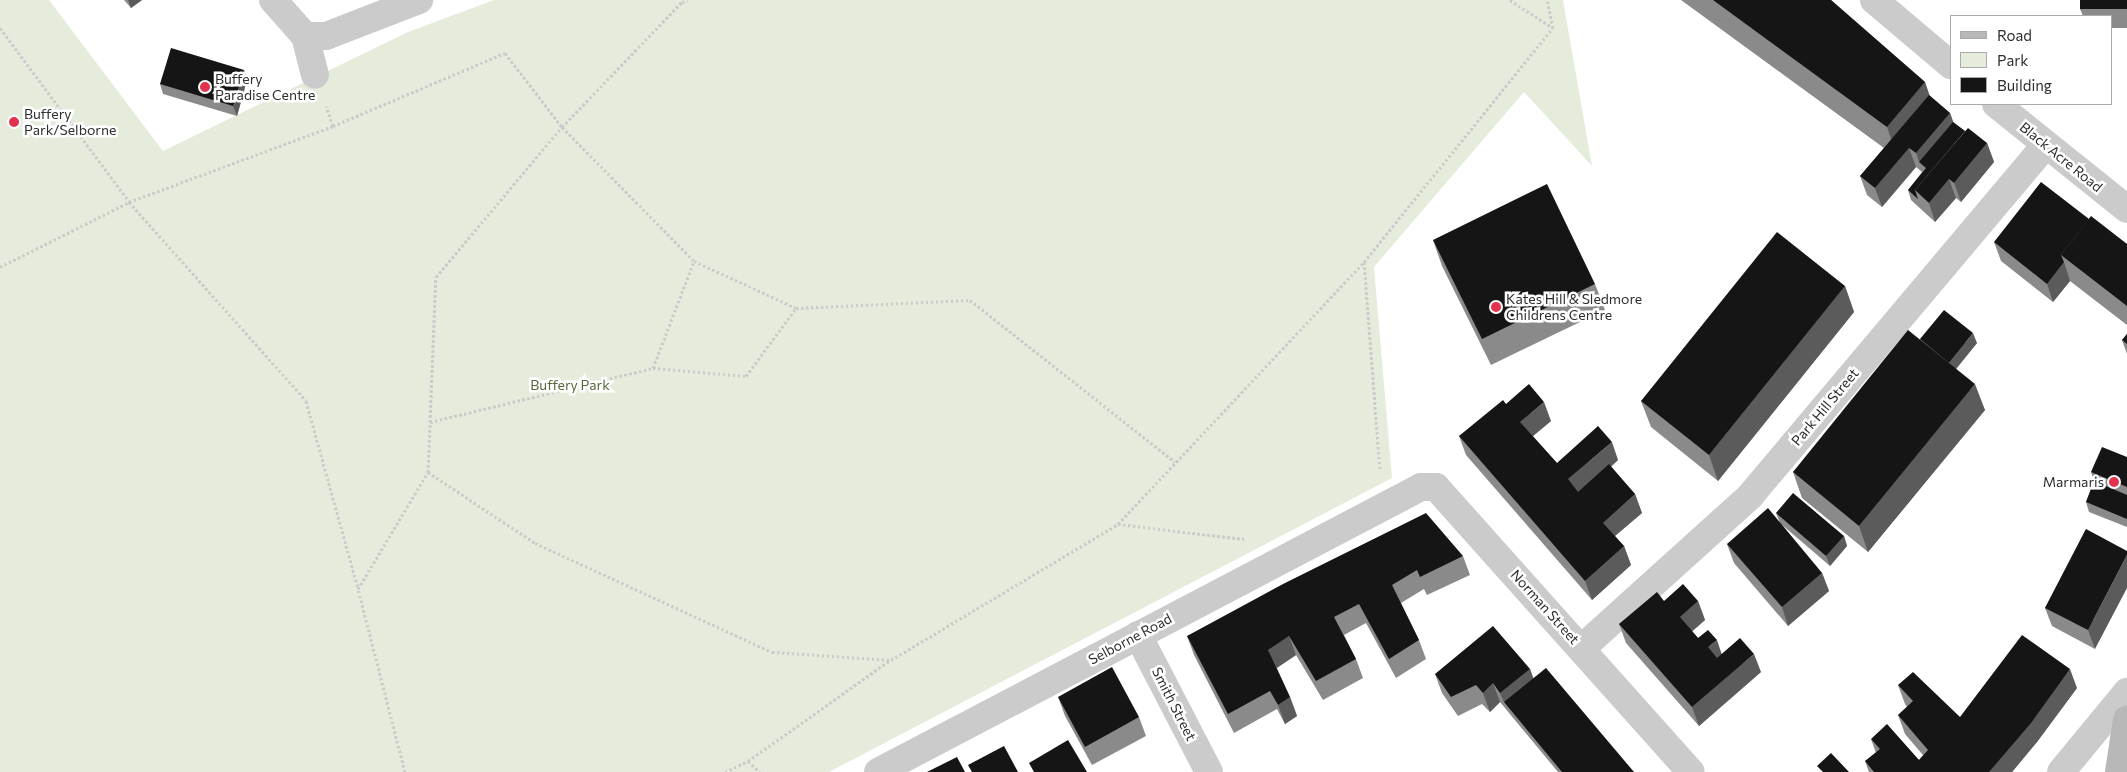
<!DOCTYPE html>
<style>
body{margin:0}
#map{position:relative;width:2127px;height:772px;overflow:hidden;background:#fff;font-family:Commissioner,sans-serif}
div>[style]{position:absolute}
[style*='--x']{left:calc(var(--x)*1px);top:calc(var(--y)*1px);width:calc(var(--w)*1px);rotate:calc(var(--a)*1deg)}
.green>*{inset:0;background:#e6ecdc}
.path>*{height:3px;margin-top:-1.5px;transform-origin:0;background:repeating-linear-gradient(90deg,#cbcbcb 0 2.5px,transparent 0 5px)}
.minor>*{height:28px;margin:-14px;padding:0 14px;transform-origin:14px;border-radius:14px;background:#cbcbcb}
.tertiary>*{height:28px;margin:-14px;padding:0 14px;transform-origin:14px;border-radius:14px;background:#cbcbcb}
.secondary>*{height:28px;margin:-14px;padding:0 14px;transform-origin:14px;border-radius:14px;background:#b8b8b8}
.wall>*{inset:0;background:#8a8a8a}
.shaded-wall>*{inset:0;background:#5b5b5b}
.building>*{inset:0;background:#151515}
.dots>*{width:14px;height:14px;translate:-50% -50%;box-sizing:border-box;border:2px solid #fff;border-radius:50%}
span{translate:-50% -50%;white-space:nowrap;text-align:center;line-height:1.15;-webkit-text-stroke:5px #fff;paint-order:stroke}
.poi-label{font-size:14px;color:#2e2e2e}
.left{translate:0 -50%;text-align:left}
.right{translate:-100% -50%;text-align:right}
.street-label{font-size:14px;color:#2e2e2e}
.park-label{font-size:14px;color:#556a3c}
.legend{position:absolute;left:1950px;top:15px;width:162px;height:90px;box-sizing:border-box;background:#fff;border:1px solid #ababab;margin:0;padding:6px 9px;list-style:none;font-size:15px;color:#2e2e2e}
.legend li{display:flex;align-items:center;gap:10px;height:25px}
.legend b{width:25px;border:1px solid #ababab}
</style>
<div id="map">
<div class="green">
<div style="clip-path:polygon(0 0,49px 0,163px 151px,408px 32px,494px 0,1563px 0,1592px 166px,1524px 92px,1374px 267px,1392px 478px,829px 772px,0 772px)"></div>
</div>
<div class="path">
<div style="--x:1510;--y:0;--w:51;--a:33.1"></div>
<div style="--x:0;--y:28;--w:217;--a:53.4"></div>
<div style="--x:129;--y:202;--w:218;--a:-20.4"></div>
<div style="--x:333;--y:126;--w:21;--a:-109"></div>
<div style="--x:333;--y:126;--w:187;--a:-23"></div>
<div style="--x:505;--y:53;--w:93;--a:52.4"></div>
<div style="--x:562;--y:127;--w:188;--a:45.4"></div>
<div style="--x:694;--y:261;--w:112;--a:24.7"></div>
<div style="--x:796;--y:308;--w:174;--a:-2.6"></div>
<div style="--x:970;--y:300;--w:261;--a:38.3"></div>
<div style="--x:1364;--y:262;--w:209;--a:85.6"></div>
<div style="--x:0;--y:267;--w:144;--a:-26.7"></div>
<div style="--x:129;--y:202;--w:266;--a:48.3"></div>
<div style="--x:306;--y:401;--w:195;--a:74.5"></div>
<div style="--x:653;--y:368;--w:115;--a:-69"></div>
<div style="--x:430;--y:422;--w:229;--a:-13.6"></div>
<div style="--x:653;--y:368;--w:93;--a:4.9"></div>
<div style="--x:746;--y:376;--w:84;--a:-53.7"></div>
<div style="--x:428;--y:472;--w:128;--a:33.6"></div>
<div style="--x:535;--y:543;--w:261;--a:24.7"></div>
<div style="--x:772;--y:652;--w:119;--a:3.8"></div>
<div style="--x:891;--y:660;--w:265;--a:-30.9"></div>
<div style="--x:1118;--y:524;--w:359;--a:-46.8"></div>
<div style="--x:1364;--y:262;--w:301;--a:-51.1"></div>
<div style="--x:1553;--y:28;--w:29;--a:-102"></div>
<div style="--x:1118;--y:524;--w:127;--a:6.8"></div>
<div style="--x:748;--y:761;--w:16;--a:43"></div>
<div style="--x:405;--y:772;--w:189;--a:-104.4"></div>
<div style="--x:358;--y:589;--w:136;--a:-59.1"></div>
<div style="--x:428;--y:472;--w:195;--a:-87.7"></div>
<div style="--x:436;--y:277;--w:196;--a:-50"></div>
<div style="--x:562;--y:127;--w:173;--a:-46.2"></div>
<div style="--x:682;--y:2;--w:6;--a:-18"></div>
<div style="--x:725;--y:772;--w:25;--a:-26"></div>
<div style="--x:748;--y:761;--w:174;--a:-35.4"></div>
</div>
<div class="minor">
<div style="--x:273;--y:0;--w:48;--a:48.4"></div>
<div style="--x:305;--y:36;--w:40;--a:75.6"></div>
<div style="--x:305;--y:36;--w:21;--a:0"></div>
<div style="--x:326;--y:36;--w:100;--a:-21.2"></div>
<div style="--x:1138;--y:635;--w:154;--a:62.6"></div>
<div style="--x:1582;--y:648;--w:227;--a:-42.1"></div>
<div style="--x:1750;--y:496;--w:458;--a:-49.9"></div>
<div style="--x:878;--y:772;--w:613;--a:-27.69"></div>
<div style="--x:1421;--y:487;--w:15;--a:0"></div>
<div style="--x:1436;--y:487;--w:382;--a:48.2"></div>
</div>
<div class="tertiary">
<div style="--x:1874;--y:0;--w:101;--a:40.2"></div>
<div style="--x:1996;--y:104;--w:168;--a:38.7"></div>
<div style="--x:2061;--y:772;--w:104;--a:-50.5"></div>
</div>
<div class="secondary">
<div style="--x:2119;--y:772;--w:53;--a:-81.3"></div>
</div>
<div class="wall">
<div style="clip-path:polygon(124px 0,142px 0,131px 8px)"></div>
<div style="clip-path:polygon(1681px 0,1831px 0,1925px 82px,1929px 95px,1950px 113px,1953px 122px,1965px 131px,1987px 143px,1994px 162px,1961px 202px,1956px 198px,1935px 222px,1911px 200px,1908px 190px,1922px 172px,1916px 167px,1882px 207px,1867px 195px,1860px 176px,1884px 148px)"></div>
<div style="clip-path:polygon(2127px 0,2127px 28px,2111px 28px,2111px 16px,2083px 16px,2080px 9px)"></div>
<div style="clip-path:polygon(247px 80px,237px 116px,163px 94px,160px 84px)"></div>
<div style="clip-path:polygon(2089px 219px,2127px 244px,2127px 325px,2070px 281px,2053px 302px,2001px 261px,1994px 242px)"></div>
<div style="clip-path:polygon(1433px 240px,1595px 284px,1605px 310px,1491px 365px,1442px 266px)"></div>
<div style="clip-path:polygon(1845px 286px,1854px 312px,1718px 481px,1651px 427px,1641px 401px)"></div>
<div style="clip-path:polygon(2127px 334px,2127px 354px,2122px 340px)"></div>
<div style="clip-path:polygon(1920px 339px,1977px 343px,1956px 369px,1985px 410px,1868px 552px,1802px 498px,1793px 472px)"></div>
<div style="clip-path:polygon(1506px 404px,1551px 421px,1533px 436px,1557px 463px,1618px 460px,1611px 467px,1635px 494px,1642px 513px,1615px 536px,1624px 546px,1631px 565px,1592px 600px,1466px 455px,1459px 436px)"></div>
<div style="clip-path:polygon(2127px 457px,2127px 527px,2089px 512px,2086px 502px,2094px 481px,2091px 472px)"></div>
<div style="clip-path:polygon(1776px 513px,1844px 536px,1847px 546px,1830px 566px,1781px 524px,1822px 573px,1829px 591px,1788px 626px,1734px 563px,1727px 544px,1780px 523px)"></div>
<div style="clip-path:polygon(2086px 529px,2095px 649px,2052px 626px,2045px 608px)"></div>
<div style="clip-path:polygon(1463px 556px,1470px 575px,1427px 595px,1424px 589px,1401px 603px,1419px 640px,1426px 659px,1396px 678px,1366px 623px,1344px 635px,1356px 659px,1363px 678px,1323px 700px,1296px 655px,1277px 668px,1290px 697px,1297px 716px,1285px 724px,1277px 709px,1234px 733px,1194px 655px,1187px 636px)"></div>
<div style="clip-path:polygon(1664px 601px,1698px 601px,1705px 620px,1692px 631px,1698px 638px,1722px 654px,1761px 672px,1699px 726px,1626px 643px,1619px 624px)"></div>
<div style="clip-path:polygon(1530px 669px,1533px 678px,1634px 772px,1558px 772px,1500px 702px,1490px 712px,1482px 704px,1458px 716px,1442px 693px,1435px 674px)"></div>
<div style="clip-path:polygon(1898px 685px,1960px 717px,2077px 688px,2037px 742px,2012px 772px,1869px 772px,1865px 761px,1876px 753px,1871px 739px,1919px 760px,1923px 755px,1905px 734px,1898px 715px,1907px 707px,1905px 704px)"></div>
<div style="clip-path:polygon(1058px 697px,1139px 717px,1146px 736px,1092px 765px,1065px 716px)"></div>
</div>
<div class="shaded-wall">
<div style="clip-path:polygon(128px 0,142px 0,131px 8px)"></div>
<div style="clip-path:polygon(244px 70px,247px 80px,237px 116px,233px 106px)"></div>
<div style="clip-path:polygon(1925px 82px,1936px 114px,1898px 159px,1887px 127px)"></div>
<div style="clip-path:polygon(1950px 113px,1957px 132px,1919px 162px,1916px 153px)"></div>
<div style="clip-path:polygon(1987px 143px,1994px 162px,1961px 202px,1954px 183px)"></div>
<div style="clip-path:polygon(1909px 148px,1916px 167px,1882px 207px,1875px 188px)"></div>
<div style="clip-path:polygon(1949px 179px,1956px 198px,1935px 222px,1929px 203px)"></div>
<div style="clip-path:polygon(2064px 262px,2070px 281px,2053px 302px,2047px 284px)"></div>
<div style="clip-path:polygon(1845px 286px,1854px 312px,1718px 481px,1709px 455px)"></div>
<div style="clip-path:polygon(1973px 333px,1977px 343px,1947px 380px,1944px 370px)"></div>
<div style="clip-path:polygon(1975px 384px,1985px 410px,1868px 552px,1859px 526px)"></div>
<div style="clip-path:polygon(1544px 402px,1551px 421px,1527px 441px,1520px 422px)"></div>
<div style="clip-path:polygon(1612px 442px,1618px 460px,1575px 498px,1568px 479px)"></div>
<div style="clip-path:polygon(1635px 494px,1642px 513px,1609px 541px,1603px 523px)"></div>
<div style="clip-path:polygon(1844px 536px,1847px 546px,1830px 566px,1826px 556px)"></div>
<div style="clip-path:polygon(1624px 546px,1631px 565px,1592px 600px,1585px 581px)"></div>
<div style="clip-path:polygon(2127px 555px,2127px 588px,2095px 649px,2088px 630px)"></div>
<div style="clip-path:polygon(1822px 573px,1829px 591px,1788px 626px,1782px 607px)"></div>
<div style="clip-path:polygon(1698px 601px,1705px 620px,1687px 636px,1680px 617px)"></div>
<div style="clip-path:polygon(1289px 636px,1296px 655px,1275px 669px,1268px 650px)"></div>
<div style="clip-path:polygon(1717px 640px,1723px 658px,1715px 666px,1708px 647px)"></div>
<div style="clip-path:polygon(1754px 654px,1761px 672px,1699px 726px,1692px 707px)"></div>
<div style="clip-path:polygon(1530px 669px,1537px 688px,1504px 702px,1500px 693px)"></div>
<div style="clip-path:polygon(2070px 669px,2077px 688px,2037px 742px,2012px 772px,1989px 772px)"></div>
<div style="clip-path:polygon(1493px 683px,1500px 702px,1490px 712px,1483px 693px)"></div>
<div style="clip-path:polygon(1290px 697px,1297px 716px,1285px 724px,1278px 705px)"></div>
</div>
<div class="building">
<div style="clip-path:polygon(1713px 0,1831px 0,1925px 82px,1887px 127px)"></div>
<div style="clip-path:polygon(2080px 0,2127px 0,2127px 9px,2080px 9px)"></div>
<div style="clip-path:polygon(171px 48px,244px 70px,233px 106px,160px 84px)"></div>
<div style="clip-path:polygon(1929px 95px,1950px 113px,1916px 153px,1909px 148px,1875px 188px,1860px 176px)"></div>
<div style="clip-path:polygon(1953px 122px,1965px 131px,1915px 190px,1918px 199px,1908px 190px,1926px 168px,1919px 162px)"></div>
<div style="clip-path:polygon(1968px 128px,1987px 143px,1954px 183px,1949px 179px,1929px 203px,1915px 190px)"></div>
<div style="clip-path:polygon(2041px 182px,2089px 219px,2061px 255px,2064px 262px,2047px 284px,1994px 242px)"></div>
<div style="clip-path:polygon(1547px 184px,1595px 284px,1482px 339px,1433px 240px)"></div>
<div style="clip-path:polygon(2091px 216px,2127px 244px,2127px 306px,2061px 255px)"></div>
<div style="clip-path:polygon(1777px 232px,1845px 286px,1709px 455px,1641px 401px)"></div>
<div style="clip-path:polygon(1944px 310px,1973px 333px,1949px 363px,1920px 339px)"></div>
<div style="clip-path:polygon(1908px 330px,1975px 384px,1859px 526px,1793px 472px)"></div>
<div style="clip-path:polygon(2127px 334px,2127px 344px,2122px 340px)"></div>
<div style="clip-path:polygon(1529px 384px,1544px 402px,1520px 422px,1557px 463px,1598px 426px,1612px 442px,1568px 479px,1578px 492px,1609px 464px,1635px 494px,1603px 523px,1624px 546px,1585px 581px,1459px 436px,1503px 400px,1506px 404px)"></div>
<div style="clip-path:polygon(2102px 447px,2127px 457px,2127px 487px,2091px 472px)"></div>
<div style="clip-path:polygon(2094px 481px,2127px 495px,2127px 519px,2086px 502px)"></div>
<div style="clip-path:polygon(1793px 493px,1844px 536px,1826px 556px,1776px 513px)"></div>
<div style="clip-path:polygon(1768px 508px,1822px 573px,1782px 607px,1727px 544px)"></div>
<div style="clip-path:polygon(1426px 513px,1463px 556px,1420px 577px,1417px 570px,1392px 585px,1419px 640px,1389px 659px,1359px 604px,1334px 617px,1356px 659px,1316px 681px,1289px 636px,1268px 650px,1290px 697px,1278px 705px,1270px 691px,1228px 714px,1187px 636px,1285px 583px)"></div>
<div style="clip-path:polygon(2086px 529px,2127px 551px,2127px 555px,2088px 630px,2045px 608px)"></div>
<div style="clip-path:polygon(1683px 584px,1698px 601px,1680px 617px,1698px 638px,1708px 630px,1717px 640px,1708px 647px,1717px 658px,1740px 638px,1754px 654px,1692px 707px,1619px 624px,1657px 592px,1664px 601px)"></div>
<div style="clip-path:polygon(1493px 626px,1530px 669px,1500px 693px,1493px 683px,1483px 693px,1476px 685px,1451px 697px,1435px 674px)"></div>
<div style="clip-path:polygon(2022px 635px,2070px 669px,2031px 723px,1989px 772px,1874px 772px,1865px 761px,1880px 749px,1871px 739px,1887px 724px,1919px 760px,1928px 750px,1898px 715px,1913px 701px,1898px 685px,1913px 672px,1960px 717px)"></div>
<div style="clip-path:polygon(1112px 667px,1139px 717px,1085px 747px,1058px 697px)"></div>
<div style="clip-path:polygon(1546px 668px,1634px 772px,1562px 772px,1504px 702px)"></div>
<div style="clip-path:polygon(1068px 740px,1087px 772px,1034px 772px,1029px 763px)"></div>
<div style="clip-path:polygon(1004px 746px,1018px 772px,972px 772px,968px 765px)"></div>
<div style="clip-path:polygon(1831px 753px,1849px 772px,1823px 772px,1817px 766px)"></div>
<div style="clip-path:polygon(957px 757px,965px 772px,927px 772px)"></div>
</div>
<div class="dots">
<div style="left:205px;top:87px;background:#e3324d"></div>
<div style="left:14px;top:122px;background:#e3324d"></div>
<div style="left:1496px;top:307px;background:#e3324d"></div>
<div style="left:2114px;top:482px;background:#e3324d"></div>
</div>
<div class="poi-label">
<span class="left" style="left:215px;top:87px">Buffery<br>Paradise Centre</span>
<span class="left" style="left:24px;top:122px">Buffery<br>Park/Selborne</span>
<span class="left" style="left:1506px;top:307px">Kates Hill &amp; Sledmore<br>Childrens Centre</span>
<span class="right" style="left:2104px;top:482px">Marmaris</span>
</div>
<div class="street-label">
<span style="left:2061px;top:157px;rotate:39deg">Black Acre Road</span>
<span style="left:1825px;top:407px;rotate:-50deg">Park Hill Street</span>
<span style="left:1545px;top:607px;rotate:48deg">Norman Street</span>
<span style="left:1130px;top:639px;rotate:-28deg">Selborne Road</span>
<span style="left:1174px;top:704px;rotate:63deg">Smith Street</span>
</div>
<div class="park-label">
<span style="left:570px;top:385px">Buffery Park</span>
</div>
<ul class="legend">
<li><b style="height:6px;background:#b8b8b8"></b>Road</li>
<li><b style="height:14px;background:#e6ecdc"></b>Park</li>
<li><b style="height:14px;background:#151515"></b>Building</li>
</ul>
</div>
